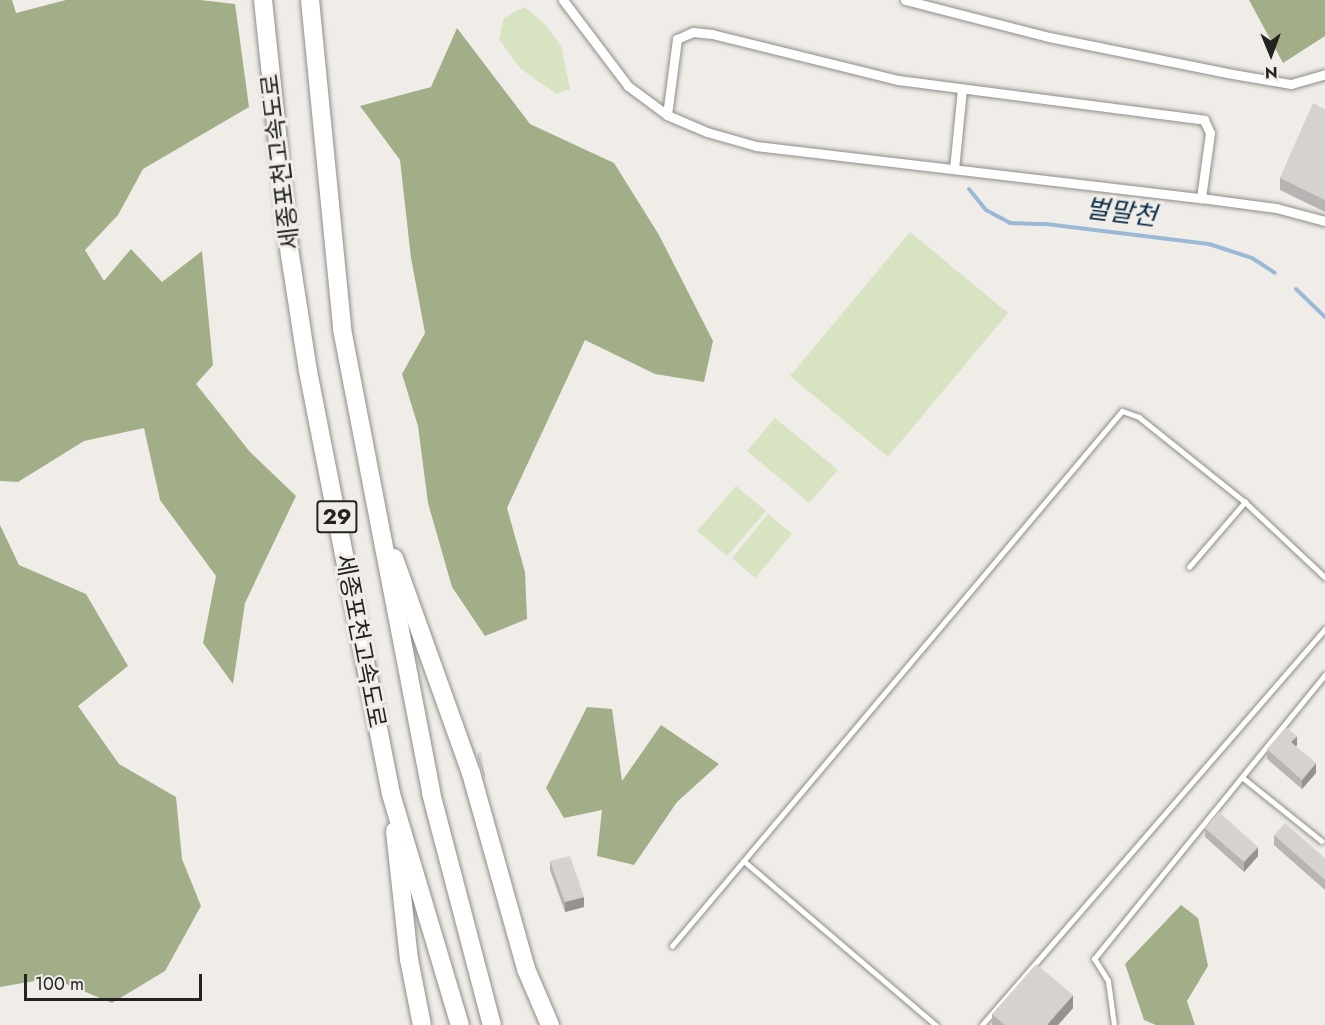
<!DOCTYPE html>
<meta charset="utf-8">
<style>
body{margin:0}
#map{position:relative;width:1325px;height:1025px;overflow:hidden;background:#f0ede8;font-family:Jost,"Noto Sans KR",sans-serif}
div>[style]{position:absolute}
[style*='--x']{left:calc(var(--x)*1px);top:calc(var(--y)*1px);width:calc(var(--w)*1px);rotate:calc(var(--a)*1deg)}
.green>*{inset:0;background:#d7e3c1}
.forest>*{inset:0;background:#a1ae88}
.stream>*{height:4px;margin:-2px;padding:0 2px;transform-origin:2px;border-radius:2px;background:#9bb9d7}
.roads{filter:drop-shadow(0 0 2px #8f8d88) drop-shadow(0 0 2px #8f8d88)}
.service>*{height:4.5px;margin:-2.25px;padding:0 2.25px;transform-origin:2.25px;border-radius:2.25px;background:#fff}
.minor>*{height:9px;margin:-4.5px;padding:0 4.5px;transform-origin:4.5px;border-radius:4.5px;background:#fff}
.motorway>*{height:18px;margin:-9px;padding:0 9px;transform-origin:9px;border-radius:9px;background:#fff}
.wall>*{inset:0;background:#b9b4b3}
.shaded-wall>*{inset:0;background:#969292}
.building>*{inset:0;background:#d7d1d0}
span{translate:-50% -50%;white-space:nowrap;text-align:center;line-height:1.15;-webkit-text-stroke:6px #f0ede8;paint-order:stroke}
.shield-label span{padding:2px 4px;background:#f0ede8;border:2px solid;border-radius:4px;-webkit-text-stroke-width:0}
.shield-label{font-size:22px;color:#242322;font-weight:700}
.street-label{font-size:24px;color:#242322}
.water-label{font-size:26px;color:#0a2d4b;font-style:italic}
.north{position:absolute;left:1241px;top:24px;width:60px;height:60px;-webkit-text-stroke:4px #f0ede8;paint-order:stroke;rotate:179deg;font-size:16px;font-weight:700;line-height:24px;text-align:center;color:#242322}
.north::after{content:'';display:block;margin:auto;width:21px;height:27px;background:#242322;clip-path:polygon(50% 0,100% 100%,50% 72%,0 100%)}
.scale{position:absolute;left:24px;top:974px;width:178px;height:27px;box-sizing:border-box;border:3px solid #242322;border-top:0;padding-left:8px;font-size:18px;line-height:21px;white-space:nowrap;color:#242322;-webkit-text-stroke:4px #f0ede8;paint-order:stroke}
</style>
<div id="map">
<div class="green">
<div style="clip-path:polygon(524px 7px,544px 23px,561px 46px,570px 89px,556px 94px,520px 68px,499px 39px,504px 18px)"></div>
<div style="clip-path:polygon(910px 232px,1008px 313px,888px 457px,790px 376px)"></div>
<div style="clip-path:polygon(775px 418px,838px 470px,809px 503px,747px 451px)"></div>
<div style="clip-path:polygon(736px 486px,766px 511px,727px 556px,697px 531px)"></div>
<div style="clip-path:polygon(768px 514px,792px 534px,755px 578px,732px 558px)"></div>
</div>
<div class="forest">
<div style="clip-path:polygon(0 0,12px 0,16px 13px,66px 0,200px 0,235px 4px,249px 107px,143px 169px,118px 215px,85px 250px,104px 281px,131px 249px,162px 282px,202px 251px,213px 365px,196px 384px,250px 452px,296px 496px,245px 603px,233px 684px,203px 643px,216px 576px,160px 500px,144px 428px,84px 441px,18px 482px,0 481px)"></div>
<div style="clip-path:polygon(1249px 0,1325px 0,1325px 36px,1283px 63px)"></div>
<div style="clip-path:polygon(457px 28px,530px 124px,614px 163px,659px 235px,713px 341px,704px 382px,655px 374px,585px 340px,507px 508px,525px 572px,527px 619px,485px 636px,452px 587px,428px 503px,418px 426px,402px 374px,425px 333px,411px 258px,400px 160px,360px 106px,431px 87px)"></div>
<div style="clip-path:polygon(0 525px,19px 565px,86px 594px,128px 666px,78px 706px,119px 764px,176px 797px,182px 859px,201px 906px,165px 971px,112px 1003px,52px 978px,0 987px)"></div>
<div style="clip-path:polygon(587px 707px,612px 709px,622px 781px,661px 725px,719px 764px,677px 802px,634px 865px,597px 856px,602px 810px,564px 818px,546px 788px)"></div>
<div style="clip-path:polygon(1181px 905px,1198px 918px,1208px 966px,1187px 1001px,1195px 1025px,1156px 1025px,1144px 1020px,1125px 964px)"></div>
</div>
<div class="stream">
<div style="--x:969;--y:189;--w:27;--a:51"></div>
<div style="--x:986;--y:210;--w:27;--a:28"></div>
<div style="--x:1010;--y:223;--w:36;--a:2"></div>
<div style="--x:1046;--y:224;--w:164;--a:7"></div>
<div style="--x:1209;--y:244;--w:45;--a:18"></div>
<div style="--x:1252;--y:258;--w:27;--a:33"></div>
<div style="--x:1296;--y:289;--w:40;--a:44"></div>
</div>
<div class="roads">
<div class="service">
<div style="--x:1189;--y:567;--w:86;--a:-49.3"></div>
<div style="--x:1242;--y:777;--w:102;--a:38.7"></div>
<div style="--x:744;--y:861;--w:253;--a:40.5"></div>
<div style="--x:672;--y:946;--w:699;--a:-49.93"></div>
<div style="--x:1122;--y:411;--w:18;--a:19"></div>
<div style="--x:1139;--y:417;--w:136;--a:38.7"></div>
<div style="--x:1245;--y:502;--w:110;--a:43.2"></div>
<div style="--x:982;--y:1025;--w:524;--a:-49.1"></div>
<div style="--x:1114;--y:1025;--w:44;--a:-97.8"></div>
<div style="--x:1108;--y:981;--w:26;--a:-122"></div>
<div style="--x:1094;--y:959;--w:366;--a:-50.9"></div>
</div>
<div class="minor">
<div style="--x:563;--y:0;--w:108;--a:52.9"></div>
<div style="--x:628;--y:86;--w:49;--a:36.6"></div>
<div style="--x:667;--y:115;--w:43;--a:23"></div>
<div style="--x:707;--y:132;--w:51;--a:15.9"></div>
<div style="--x:756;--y:146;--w:448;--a:6.7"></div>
<div style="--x:1201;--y:198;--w:76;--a:7.6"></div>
<div style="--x:1276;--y:208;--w:51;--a:14.9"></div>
<div style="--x:905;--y:0;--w:149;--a:14.4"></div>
<div style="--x:1049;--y:37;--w:182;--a:11.4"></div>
<div style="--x:1227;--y:73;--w:65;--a:9.8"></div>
<div style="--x:1291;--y:84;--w:35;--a:-16"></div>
<div style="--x:667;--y:115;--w:77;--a:-82.5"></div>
<div style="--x:677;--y:39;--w:17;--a:-24"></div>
<div style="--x:693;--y:32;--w:19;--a:6"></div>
<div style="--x:712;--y:34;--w:192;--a:13.9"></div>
<div style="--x:898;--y:80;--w:309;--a:7.4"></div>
<div style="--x:1204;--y:120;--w:14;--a:65"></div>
<div style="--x:1210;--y:133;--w:66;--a:97.9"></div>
<div style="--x:954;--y:169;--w:80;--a:-84.3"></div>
</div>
<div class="motorway">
<div style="--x:263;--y:0;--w:256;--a:84"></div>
<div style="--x:290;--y:255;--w:117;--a:81.2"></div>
<div style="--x:308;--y:371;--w:431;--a:78.9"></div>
<div style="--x:391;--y:794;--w:241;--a:73.4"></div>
<div style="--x:310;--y:0;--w:331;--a:84.4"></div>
<div style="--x:342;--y:329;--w:472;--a:79.1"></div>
<div style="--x:431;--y:793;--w:240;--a:75.3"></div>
<div style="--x:394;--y:558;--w:228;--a:70.3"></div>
<div style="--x:471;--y:773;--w:204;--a:74.3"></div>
<div style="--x:526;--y:969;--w:61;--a:66.8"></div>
<div style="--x:395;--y:831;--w:129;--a:83.8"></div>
<div style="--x:409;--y:959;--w:67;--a:78.9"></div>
</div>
</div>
<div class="wall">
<div style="clip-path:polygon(1325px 109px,1325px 212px,1280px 190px,1280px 178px)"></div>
<div style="clip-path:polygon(1297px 745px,1296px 746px,1316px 773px,1302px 789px,1267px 759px,1267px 749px)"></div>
<div style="clip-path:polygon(478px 753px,485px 774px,485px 780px,478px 759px)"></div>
<div style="clip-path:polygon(1205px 828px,1258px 856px,1244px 872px,1205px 837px)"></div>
<div style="clip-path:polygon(1274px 835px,1325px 858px,1325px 890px,1274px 845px)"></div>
<div style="clip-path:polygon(550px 861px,584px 907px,565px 912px,550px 870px)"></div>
<div style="clip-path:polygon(1073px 1008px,1058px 1025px,992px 1025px,992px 1014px)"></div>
</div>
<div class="shaded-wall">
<div style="clip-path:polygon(1297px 736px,1297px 745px,1291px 751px,1291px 742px)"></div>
<div style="clip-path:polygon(1316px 763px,1316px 773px,1302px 789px,1302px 780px)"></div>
<div style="clip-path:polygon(1258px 847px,1258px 856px,1244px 872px,1244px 862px)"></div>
<div style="clip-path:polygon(584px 897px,584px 907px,565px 912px,565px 902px)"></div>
<div style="clip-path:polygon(1073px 995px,1073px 1008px,1058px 1025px,1047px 1025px)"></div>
</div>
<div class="building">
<div style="clip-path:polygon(1313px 103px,1325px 109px,1325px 200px,1280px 178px)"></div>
<div style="clip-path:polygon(1286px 727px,1297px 736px,1291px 742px,1316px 763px,1302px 780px,1267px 749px)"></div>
<div style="clip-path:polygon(481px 752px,485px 774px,478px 753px)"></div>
<div style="clip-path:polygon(1219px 812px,1258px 847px,1244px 862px,1205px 828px)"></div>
<div style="clip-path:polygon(1285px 823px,1325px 858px,1325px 880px,1274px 835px)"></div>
<div style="clip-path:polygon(570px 856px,584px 897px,565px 902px,550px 861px)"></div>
<div style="clip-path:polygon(1036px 964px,1073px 995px,1047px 1025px,1005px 1025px,992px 1014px)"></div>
</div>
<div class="shield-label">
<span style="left:337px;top:517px">29</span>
</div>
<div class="street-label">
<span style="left:280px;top:162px;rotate:-97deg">세종포천고속도로</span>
<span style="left:361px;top:641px;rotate:79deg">세종포천고속도로</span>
</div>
<div class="water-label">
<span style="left:1121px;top:213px;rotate:7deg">벌말천</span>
</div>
<div class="north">N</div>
<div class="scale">100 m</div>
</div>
